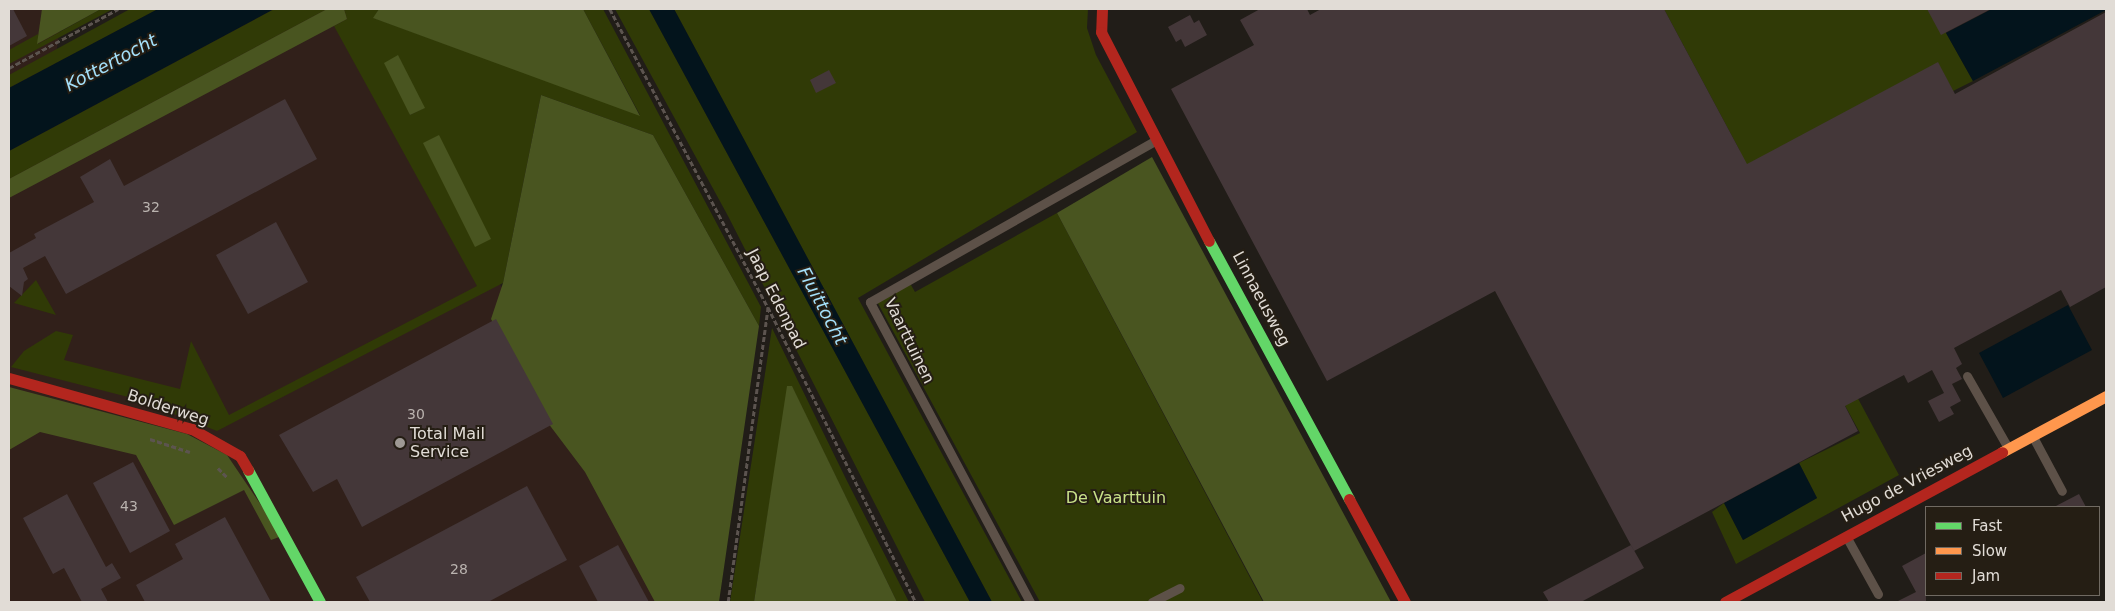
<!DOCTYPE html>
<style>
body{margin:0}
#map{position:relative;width:2115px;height:611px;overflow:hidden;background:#211d18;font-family:"DejaVu Sans",sans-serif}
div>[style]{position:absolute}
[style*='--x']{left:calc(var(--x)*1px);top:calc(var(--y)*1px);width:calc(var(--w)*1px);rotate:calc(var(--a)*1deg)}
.industrial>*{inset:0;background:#31201a}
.green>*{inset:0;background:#303a06}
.forest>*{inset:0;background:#495520}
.water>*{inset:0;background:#03141c}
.building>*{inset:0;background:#443739}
.path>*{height:2.5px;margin-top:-1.25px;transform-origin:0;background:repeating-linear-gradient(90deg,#5c544f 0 5px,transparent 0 7.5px)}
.lane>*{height:9px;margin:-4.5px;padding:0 4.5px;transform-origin:4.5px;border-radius:4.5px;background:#5d5148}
.fast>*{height:11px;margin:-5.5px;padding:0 5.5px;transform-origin:5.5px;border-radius:5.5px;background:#63d668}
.slow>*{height:11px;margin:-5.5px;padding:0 5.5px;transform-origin:5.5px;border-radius:5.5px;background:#ff974d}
.jam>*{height:11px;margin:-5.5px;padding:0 5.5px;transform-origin:5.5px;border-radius:5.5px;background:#b3261e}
.dots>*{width:14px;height:14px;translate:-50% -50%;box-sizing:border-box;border:2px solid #251e14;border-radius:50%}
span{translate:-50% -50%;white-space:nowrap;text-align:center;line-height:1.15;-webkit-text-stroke:4px #251e14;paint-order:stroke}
.number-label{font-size:14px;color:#bab3af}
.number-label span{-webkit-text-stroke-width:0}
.street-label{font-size:16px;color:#e1dcd6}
.poi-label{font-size:16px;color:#e1dcd6}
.left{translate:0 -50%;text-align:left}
.park-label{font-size:16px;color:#c8e188}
.water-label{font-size:18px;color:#a4e0fa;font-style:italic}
.frame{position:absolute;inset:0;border:10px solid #e1dcd6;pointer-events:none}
.legend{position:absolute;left:1925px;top:506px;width:175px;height:90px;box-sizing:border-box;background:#251e14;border:1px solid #706a62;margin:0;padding:6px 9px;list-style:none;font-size:15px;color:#e1dcd6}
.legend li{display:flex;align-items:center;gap:10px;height:25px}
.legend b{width:25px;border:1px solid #706a62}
</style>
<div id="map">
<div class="industrial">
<div style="clip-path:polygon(9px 9px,62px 9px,51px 95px,213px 9px,347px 9px,677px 602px,9px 602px)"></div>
</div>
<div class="green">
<div style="clip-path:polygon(101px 9px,113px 9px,9px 64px,9px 50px,38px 34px,38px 44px)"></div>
<div style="clip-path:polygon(130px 9px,158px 9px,9px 88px,9px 75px)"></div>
<div style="clip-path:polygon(274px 9px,327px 9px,9px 179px,9px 151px)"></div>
<div style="clip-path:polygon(evenodd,344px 9px,379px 9px,374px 18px,640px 115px,583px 9px,603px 9px,761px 307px,759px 326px,653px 135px,541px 95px,503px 283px,217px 431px,136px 399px,11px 367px,24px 351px,56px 331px,73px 335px,64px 360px,180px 389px,191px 341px,229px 415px,477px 286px,334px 26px,347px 19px,344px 9px,398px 56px,424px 108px,410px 115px,398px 56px)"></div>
<div style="clip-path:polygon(615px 9px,649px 9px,970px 602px,925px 602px,728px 216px)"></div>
<div style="clip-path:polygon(674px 9px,1088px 9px,1087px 28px,1096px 55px,1137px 132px,858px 298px,1022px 602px,992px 602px)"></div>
<div style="clip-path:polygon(1664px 9px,1933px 9px,1973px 81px,1953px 91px,1938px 63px,1736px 171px,1899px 475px,1736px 564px,1712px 512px,1724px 503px,1743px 540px,1817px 498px,1799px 463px,1860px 433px,1714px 165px,1740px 151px)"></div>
<div style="clip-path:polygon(1057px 213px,1263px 602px,1040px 602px,874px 296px,907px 278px,915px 292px)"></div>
<div style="clip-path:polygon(36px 280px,56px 315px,14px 303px)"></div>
<div style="clip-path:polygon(772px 328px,847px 481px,909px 602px,897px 602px,792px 387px,788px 386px,754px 602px,730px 602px)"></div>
</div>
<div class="forest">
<div style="clip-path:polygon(42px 9px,101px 9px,37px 44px)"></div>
<div style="clip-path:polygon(327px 9px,344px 9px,347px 19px,9px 198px,9px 179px)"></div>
<div style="clip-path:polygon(379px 9px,583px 9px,640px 116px,373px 18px)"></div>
<div style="clip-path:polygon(398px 55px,425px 108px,410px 115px,384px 63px)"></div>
<div style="clip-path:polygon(541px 95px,653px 135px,759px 326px,719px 602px,655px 602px,585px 472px,548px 423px,491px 319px,503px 283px)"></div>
<div style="clip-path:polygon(439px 135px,491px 239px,475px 247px,423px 143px)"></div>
<div style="clip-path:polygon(1152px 157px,1391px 602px,1264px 602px,1057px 213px)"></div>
<div style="clip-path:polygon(787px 386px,792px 386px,897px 602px,754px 602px)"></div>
<div style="clip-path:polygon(9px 387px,187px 434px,227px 455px,282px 536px,271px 540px,244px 490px,174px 525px,136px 455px,40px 432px,9px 450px)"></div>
</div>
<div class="water">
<div style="clip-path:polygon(158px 9px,274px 9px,9px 151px,9px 88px)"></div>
<div style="clip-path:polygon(649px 9px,674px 9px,992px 602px,970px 602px)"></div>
<div style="clip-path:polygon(1992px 9px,2106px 9px,2106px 10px,1973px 81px,1946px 33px)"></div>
<div style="clip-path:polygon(2068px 305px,2092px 350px,2003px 398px,1979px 353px)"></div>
<div style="clip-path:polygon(1799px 463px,1817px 498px,1743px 540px,1724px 503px)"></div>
</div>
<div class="building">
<div style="clip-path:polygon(9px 9px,13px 9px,27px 36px,9px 46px)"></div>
<div style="clip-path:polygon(1260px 9px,1307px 9px,1310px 15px,1321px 9px,1664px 9px,1747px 164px,1938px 62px,1955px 94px,2106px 12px,2106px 287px,2070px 307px,2061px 290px,1954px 348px,1962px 364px,1956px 368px,1962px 379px,1952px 384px,1961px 401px,1950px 407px,1954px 414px,1939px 422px,1928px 401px,1944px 393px,1932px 370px,1908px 383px,1904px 375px,1845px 406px,1858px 431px,1634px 551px,1495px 291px,1327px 381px,1171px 89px,1254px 45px,1240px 20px)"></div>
<div style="clip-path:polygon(1927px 9px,1991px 9px,1941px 35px)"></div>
<div style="clip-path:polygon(1190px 15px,1194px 23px,1199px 20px,1207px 35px,1185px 47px,1181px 39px,1176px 42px,1168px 27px)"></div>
<div style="clip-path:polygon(829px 70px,836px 83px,816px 93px,810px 80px)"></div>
<div style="clip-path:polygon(285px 99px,317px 159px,66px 294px,45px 256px,23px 268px,28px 279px,24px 282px,22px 296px,9px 286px,9px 253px,36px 238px,34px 234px,94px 202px,80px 177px,110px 159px,124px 186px)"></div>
<div style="clip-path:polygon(276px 222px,308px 282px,248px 314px,216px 255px)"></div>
<div style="clip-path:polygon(496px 319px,553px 424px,362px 527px,337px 479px,313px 492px,279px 435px)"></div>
<div style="clip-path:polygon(133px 462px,170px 531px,130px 553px,93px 483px)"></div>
<div style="clip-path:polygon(527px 486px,567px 560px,488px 602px,370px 602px,356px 577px)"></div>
<div style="clip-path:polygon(67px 494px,106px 567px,112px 563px,121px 578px,101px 589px,108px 602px,82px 602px,64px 568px,53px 574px,23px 518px)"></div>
<div style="clip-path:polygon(2079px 494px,2086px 507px,2054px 507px)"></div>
<div style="clip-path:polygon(225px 517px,271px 602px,145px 602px,136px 585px,183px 559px,175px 544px)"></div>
<div style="clip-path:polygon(618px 545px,649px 602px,598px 602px,579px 566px)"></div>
<div style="clip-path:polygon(1631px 545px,1644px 568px,1581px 602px,1549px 602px,1543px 592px)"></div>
<div style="clip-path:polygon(1926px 553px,1926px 602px,1896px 602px,1916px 592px,1902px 566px)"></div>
</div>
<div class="path">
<div style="--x:610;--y:9;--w:337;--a:62.1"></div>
<div style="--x:768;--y:307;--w:330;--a:63.4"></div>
<div style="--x:9;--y:68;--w:124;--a:-28.4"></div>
<div style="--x:150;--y:439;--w:42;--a:18"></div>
<div style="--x:218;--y:468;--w:14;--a:45"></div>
<div style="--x:728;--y:602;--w:298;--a:-82.3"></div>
</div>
<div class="lane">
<div style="--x:1967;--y:376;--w:83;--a:60.3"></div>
<div style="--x:2033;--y:437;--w:61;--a:61.8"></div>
<div style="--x:1847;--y:538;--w:64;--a:61"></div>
<div style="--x:1030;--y:602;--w:340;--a:-118.1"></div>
<div style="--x:870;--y:302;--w:327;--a:-29.5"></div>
<div style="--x:1152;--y:602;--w:31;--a:-27"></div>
</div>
<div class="fast">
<div style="--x:1209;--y:241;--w:294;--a:61.5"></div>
<div style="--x:248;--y:470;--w:150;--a:61.4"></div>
</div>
<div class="slow">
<div style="--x:2002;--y:452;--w:118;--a:-28.3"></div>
</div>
<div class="jam">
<div style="--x:1102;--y:9;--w:23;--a:92"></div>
<div style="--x:1101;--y:32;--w:235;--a:62.7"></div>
<div style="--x:9;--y:378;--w:190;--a:15.6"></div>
<div style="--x:192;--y:429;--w:55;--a:29.4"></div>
<div style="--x:240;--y:456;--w:16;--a:60"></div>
<div style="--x:1349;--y:499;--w:117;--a:61.5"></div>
<div style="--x:1725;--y:602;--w:315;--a:-28.4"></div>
</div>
<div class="dots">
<div style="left:400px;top:443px;background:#9e9994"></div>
</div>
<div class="number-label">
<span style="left:151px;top:207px">32</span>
<span style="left:416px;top:414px">30</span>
<span style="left:129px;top:506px">43</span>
<span style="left:459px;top:569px">28</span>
</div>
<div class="street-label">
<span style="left:776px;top:299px;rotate:63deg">Jaap Edenpad</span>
<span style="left:1261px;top:299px;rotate:62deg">Linnaeusweg</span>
<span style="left:909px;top:341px;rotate:64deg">Vaarttuinen</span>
<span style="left:168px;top:408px;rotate:18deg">Bolderweg</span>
<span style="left:1907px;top:484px;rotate:-28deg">Hugo de Vriesweg</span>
</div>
<div class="poi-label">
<span class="left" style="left:410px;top:443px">Total Mail<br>Service</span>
</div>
<div class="park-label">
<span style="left:1116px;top:498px">De Vaarttuin</span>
</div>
<div class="water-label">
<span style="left:111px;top:63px;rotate:-28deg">Kottertocht</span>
<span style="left:822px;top:306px;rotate:62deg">Fluittocht</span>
</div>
<div class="frame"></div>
<ul class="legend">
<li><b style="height:6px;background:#63d668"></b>Fast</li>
<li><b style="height:6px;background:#ff974d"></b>Slow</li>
<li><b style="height:6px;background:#b3261e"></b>Jam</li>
</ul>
</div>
